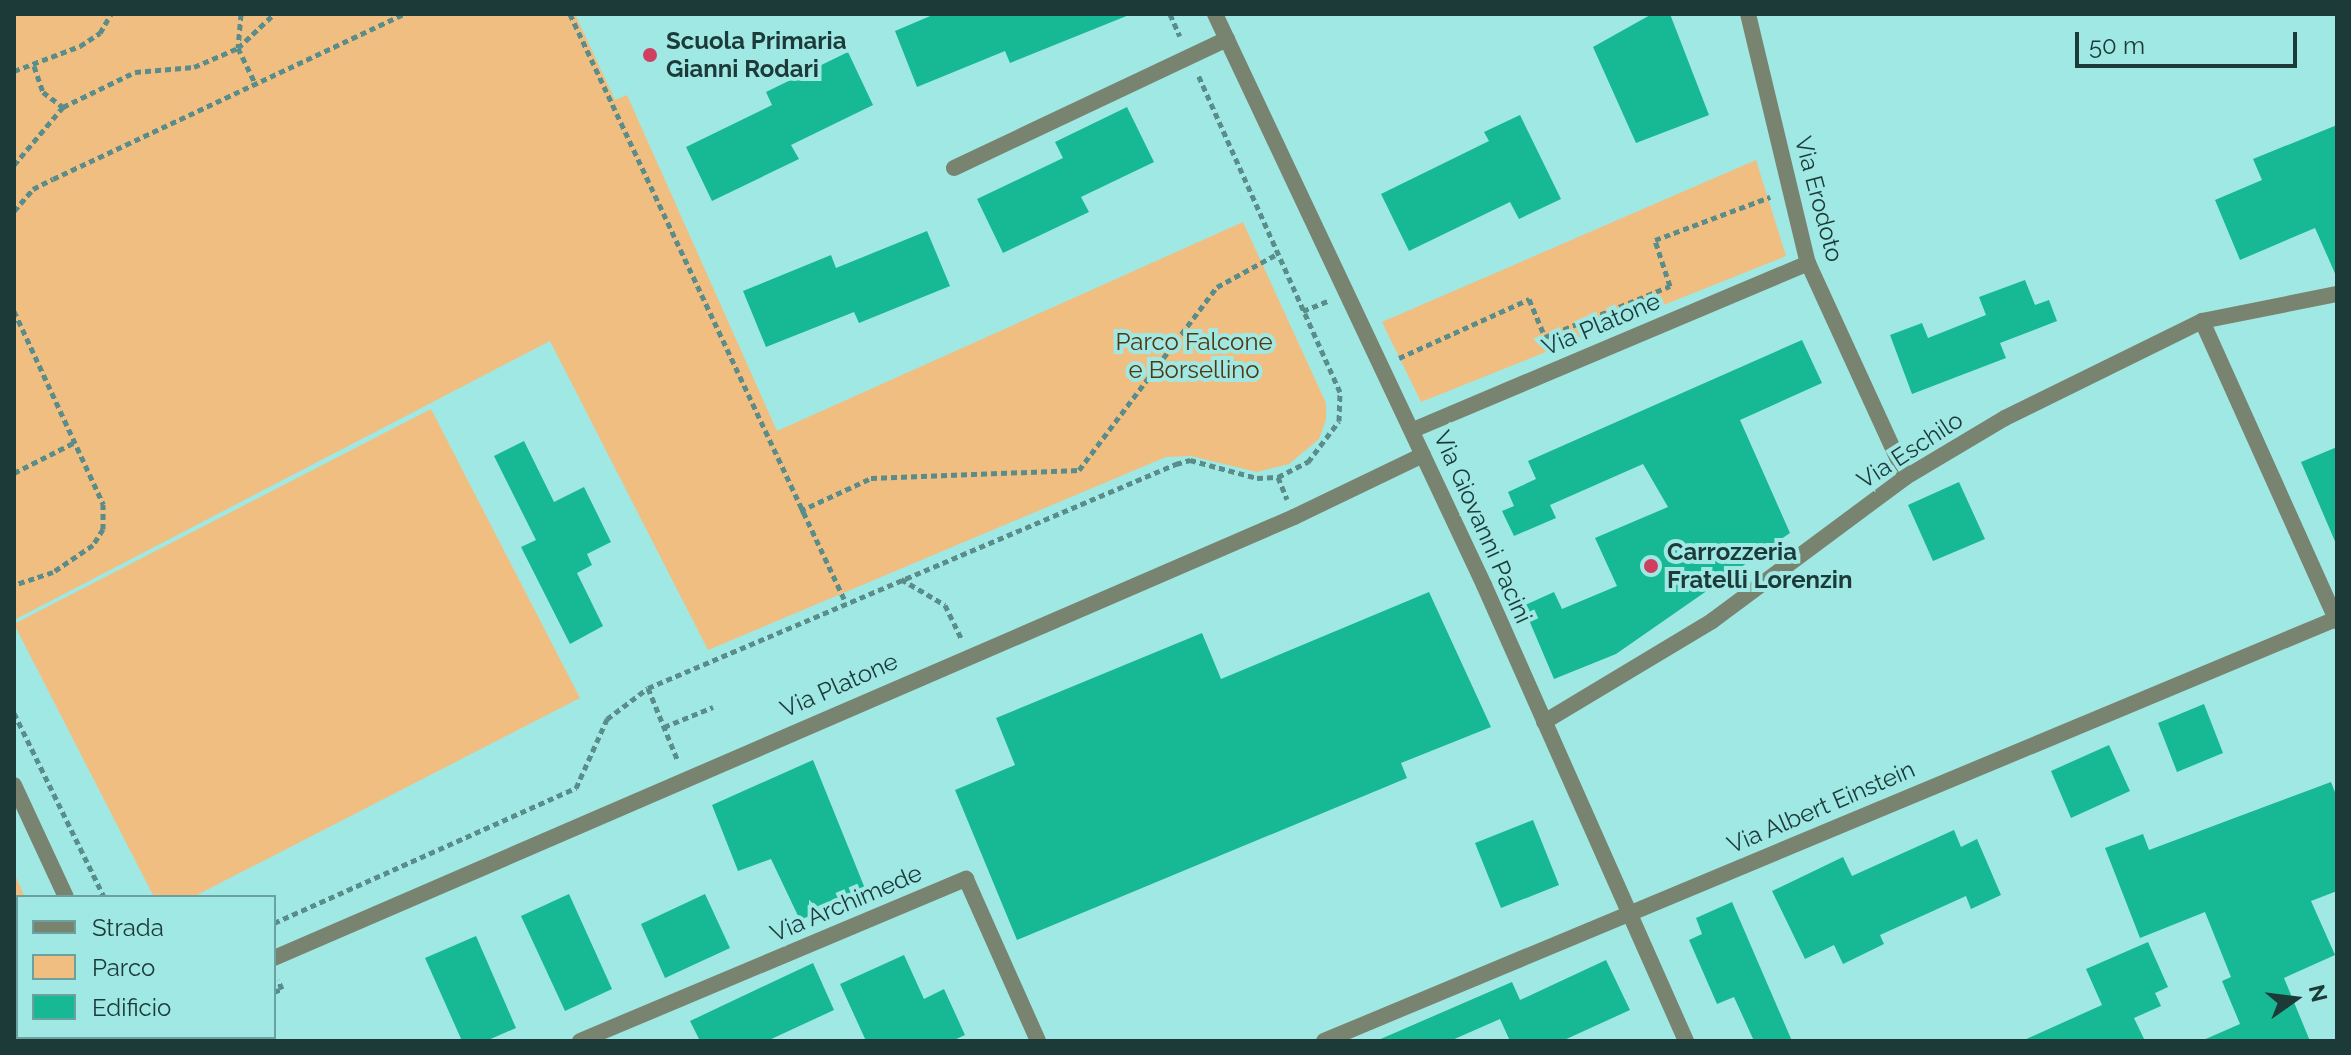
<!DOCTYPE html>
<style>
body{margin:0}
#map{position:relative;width:2351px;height:1055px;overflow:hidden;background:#a0e8e4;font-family:Raleway,sans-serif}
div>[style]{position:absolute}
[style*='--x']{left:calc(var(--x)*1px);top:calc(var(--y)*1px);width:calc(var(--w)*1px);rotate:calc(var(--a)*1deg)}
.green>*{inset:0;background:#f0be80}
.building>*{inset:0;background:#16b994}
.path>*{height:5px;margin-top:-2.5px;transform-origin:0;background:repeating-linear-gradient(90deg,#5a8c89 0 6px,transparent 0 10px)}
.minor>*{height:16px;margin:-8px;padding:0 8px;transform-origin:8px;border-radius:8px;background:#798470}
.dots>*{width:22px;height:22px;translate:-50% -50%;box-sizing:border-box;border:4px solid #a0e8e4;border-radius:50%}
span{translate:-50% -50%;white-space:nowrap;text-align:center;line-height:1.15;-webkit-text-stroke:8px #a0e8e4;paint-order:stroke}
.poi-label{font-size:24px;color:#1c3a38;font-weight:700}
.left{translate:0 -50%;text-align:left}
.street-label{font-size:24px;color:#1c3a38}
.park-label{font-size:24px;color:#533711}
.frame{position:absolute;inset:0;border:16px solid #1c3a38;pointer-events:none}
.legend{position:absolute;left:16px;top:895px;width:260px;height:144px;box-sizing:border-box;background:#a0e8e4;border:2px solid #6ba29f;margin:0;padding:10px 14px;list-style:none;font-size:24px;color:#1c3a38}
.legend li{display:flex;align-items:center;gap:16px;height:40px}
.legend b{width:40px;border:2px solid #6ba29f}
.north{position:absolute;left:2255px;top:959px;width:80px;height:80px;-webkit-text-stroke:6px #a0e8e4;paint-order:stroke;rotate:76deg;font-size:22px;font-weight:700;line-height:32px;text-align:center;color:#1c3a38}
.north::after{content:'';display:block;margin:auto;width:28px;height:36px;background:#1c3a38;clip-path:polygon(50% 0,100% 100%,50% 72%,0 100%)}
.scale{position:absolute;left:2075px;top:32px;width:222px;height:36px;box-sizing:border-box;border:4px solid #1c3a38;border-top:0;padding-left:10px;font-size:24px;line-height:28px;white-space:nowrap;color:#1c3a38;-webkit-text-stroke:6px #a0e8e4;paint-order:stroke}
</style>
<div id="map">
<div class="green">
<div style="clip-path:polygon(14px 14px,575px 14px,615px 100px,627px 95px,777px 431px,1243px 222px,1326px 403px,1326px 420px,1319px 439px,1289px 464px,1257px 472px,1191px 456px,1166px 457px,708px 650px,550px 341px,14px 620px)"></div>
<div style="clip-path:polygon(1756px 160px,1786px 256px,1421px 402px,1382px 322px)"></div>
<div style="clip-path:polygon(431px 409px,580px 698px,193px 897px,154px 897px,14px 624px)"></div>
<div style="clip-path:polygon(14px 873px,25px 897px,18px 897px,18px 1037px,90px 1041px,14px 1041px)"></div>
</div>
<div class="building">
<div style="clip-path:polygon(935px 14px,1128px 14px,1129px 15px,1010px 63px,1005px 51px,917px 87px,895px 31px)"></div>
<div style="clip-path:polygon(1652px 14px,1670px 14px,1709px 115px,1636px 143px,1593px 47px)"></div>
<div style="clip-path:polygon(848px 52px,873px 105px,791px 145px,799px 159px,712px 201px,686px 147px,772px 105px,766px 92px)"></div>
<div style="clip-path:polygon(1127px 107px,1154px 162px,1081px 197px,1089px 212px,1003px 253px,977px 199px,1063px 158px,1055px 142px)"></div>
<div style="clip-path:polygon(1520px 115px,1561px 199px,1519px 219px,1510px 202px,1409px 251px,1381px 194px,1489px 141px,1484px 132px)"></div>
<div style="clip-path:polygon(2337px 125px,2337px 278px,2315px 228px,2240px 260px,2215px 200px,2262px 180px,2253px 159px)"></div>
<div style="clip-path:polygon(927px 231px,950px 286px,859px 323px,854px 312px,766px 347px,743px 291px,831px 255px,836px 268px)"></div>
<div style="clip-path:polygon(2025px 280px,2035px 305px,2049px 300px,2057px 321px,2000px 343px,2006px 358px,1912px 394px,1890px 335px,1922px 323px,1928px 338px,1986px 315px,1979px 297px)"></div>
<div style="clip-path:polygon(1802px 340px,1822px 383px,1740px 420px,1790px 533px,1616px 654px,1554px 679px,1523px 606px,1554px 592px,1562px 609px,1617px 586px,1595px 538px,1668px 507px,1643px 464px,1550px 505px,1556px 518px,1514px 536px,1502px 511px,1514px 506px,1508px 492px,1536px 479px,1528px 461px)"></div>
<div style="clip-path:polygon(524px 441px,554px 502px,584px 487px,611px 542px,587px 554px,592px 565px,577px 573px,603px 626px,570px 644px,521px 547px,536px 540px,494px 456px)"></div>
<div style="clip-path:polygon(2337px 447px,2337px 546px,2301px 462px)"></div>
<div style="clip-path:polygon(1959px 482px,1985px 539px,1933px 561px,1908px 505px)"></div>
<div style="clip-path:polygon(1429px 592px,1491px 727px,1401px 763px,1407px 778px,1017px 940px,955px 790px,1015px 765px,996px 718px,1202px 633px,1221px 679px)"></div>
<div style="clip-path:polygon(2204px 704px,2223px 753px,2177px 772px,2158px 723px)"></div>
<div style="clip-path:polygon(2109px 745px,2130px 791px,2071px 818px,2051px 771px)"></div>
<div style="clip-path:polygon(813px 760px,866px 891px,800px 920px,771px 859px,738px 871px,712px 805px)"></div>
<div style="clip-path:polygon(2331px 782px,2337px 797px,2337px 891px,2311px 901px,2335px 955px,2284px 978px,2310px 1041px,2201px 1041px,2240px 1024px,2222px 981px,2231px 977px,2205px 912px,2140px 938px,2105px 848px,2143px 834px,2149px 850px)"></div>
<div style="clip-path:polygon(1533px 820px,1559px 885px,1501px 908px,1475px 843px)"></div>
<div style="clip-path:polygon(1954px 830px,1961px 847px,1977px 839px,2001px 895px,1971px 909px,1966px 896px,1880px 935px,1884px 944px,1843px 964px,1834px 945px,1805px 959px,1772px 891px,1843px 857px,1852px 876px)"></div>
<div style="clip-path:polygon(569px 894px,612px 989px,565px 1011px,521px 916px)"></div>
<div style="clip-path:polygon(705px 894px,730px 948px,665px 978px,641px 924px)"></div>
<div style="clip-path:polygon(1732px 902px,1792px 1041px,1754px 1041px,1734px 997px,1717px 1004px,1689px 940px,1702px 934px,1696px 918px)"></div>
<div style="clip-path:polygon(476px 936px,516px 1028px,486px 1041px,462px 1041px,425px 958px)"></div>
<div style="clip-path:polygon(2148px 942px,2168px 987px,2155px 993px,2161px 1006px,2134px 1018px,2145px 1041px,2022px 1041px,2102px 1005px,2086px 969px)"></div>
<div style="clip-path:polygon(904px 955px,924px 999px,944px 989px,965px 1035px,952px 1041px,866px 1041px,840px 984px)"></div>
<div style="clip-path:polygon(1606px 960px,1630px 1010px,1562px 1041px,1510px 1041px,1500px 1019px,1450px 1041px,1376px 1041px,1512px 982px,1520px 1000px)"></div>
<div style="clip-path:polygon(813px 963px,834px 1010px,767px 1041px,700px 1041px,690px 1021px)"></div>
</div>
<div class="path">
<div style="--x:241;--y:14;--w:34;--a:95"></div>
<div style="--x:238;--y:48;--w:41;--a:64.1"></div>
<div style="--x:570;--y:14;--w:650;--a:64.89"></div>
<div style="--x:1170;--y:14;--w:24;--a:66"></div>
<div style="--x:34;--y:66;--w:28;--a:71"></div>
<div style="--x:43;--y:92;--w:25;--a:37"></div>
<div style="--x:14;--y:71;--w:71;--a:-20.7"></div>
<div style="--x:80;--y:46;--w:24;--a:-33"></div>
<div style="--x:100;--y:33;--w:22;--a:-60"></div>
<div style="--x:14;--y:165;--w:76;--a:-49.8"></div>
<div style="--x:63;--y:107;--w:80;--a:-25.9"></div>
<div style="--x:135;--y:72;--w:59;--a:-4.8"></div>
<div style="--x:194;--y:67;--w:48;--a:-23.4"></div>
<div style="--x:238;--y:48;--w:50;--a:-43.4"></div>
<div style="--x:14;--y:211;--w:29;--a:-49"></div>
<div style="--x:33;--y:189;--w:22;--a:-27"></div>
<div style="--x:53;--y:179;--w:387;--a:-25.2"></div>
<div style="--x:14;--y:311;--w:213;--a:65.2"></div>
<div style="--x:103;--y:504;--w:25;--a:90"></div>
<div style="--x:103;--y:529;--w:19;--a:122"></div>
<div style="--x:93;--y:545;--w:48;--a:146"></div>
<div style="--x:53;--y:572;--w:41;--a:161.6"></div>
<div style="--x:1303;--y:311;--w:27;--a:-22"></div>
<div style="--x:1399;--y:358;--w:143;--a:-24.4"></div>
<div style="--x:1529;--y:299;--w:41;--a:67.2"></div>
<div style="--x:1545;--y:337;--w:135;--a:-22.2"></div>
<div style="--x:1670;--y:286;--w:48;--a:-108.1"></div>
<div style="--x:1655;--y:240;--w:123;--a:-20.5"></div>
<div style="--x:14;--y:473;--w:68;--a:-26.9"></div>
<div style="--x:1278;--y:477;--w:24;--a:68"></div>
<div style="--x:800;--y:511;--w:78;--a:-24.9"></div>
<div style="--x:871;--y:478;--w:208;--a:-2.2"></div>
<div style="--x:1079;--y:470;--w:229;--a:-53"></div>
<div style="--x:1217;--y:287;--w:68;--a:-28.8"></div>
<div style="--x:901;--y:579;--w:51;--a:30.6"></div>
<div style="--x:945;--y:605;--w:39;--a:64"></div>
<div style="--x:648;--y:688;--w:79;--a:67.7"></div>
<div style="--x:14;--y:713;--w:205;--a:63.9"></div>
<div style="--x:664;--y:727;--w:53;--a:-22.2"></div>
<div style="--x:274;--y:923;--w:331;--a:-24.1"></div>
<div style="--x:576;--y:788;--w:76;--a:-65.8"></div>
<div style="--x:607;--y:719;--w:51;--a:-37.1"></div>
<div style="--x:648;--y:688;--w:574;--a:-22.99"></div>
<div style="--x:1176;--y:464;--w:15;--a:-16"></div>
<div style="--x:1190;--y:460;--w:69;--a:15"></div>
<div style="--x:1257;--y:478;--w:21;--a:-3"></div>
<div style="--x:1278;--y:477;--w:34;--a:-27"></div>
<div style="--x:1308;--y:462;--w:51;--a:-52.9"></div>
<div style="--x:1339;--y:421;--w:29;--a:-88"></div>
<div style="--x:1340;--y:392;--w:347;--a:-114.1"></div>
<div style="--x:274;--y:992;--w:9;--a:-21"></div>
<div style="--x:282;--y:989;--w:10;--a:-114"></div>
<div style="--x:178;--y:1041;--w:4;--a:-63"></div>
</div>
<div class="minor">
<div style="--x:1215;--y:14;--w:631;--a:64.77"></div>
<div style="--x:1484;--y:585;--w:499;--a:66.1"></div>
<div style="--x:1748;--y:14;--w:256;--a:76.5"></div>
<div style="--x:1808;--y:263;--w:235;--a:65.4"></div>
<div style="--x:954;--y:168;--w:302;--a:-25.3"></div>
<div style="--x:2202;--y:321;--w:329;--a:65.8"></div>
<div style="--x:1413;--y:430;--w:429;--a:-22.9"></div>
<div style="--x:1544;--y:722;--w:196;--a:-31"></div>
<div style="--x:1712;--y:621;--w:242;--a:-36.6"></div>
<div style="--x:1906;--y:477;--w:115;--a:-30.8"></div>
<div style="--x:2005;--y:418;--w:220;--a:-26.2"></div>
<div style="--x:2202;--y:321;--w:138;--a:-11.3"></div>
<div style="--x:14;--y:785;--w:123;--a:65.1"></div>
<div style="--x:274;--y:958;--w:1111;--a:-23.38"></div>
<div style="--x:1294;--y:517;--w:143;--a:-25.7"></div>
<div style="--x:133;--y:1037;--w:4;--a:76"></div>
<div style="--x:580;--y:1041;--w:419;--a:-22.8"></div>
<div style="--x:966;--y:879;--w:177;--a:66"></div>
<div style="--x:1324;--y:1041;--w:1096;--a:-22.64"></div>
</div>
<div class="dots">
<div style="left:650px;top:55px;background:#ce3f60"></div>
<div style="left:1651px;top:566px;background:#ce3f60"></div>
</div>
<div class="poi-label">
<span class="left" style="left:666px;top:55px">Scuola Primaria<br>Gianni Rodari</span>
<span class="left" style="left:1667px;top:566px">Carrozzeria<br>Fratelli Lorenzin</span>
</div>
<div class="street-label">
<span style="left:1819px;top:199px;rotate:75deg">Via Erodoto</span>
<span style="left:1601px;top:324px;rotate:-23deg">Via Platone</span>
<span style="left:1910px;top:450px;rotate:-33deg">Via Eschilo</span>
<span style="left:1483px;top:527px;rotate:66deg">Via Giovanni Pacini</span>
<span style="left:839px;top:685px;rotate:-24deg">Via Platone</span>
<span style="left:1821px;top:807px;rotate:-23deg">Via Albert Einstein</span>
<span style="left:846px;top:903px;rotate:-23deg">Via Archimede</span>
</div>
<div class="park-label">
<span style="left:1194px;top:356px">Parco Falcone<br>e Borsellino</span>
</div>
<div class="frame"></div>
<ul class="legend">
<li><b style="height:10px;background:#798470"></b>Strada</li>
<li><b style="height:22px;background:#f0be80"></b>Parco</li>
<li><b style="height:22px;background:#16b994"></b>Edificio</li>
</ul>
<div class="north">N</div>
<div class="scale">50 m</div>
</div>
